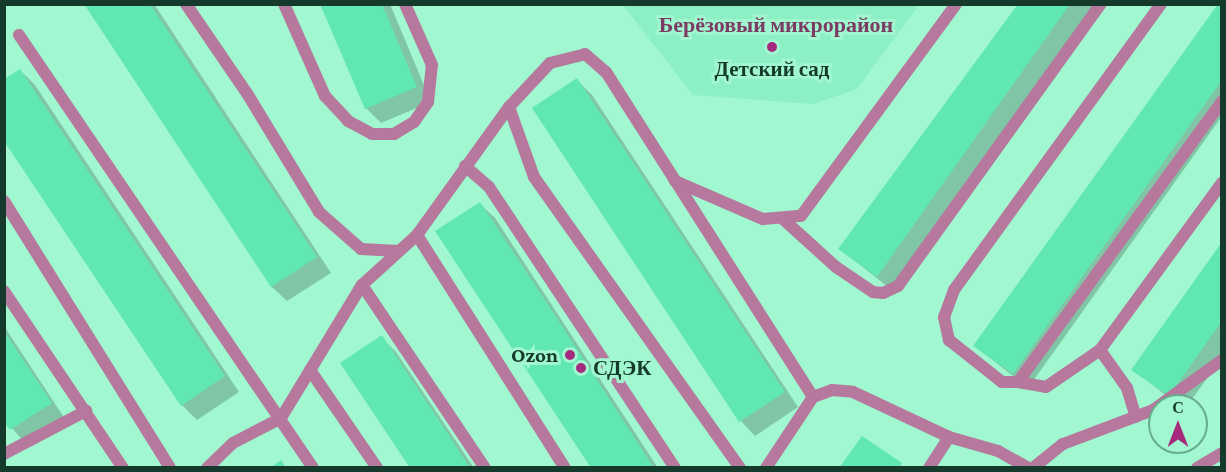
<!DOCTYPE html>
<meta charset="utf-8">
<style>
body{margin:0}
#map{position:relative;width:1226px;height:472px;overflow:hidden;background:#a0f7d0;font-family:"Crimson Pro",serif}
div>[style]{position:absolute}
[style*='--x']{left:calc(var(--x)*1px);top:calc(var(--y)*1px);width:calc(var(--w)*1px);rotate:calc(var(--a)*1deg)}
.built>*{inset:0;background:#8defc4}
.shadow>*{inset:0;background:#0003}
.building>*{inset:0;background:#61e7b2}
.lane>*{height:12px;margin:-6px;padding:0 6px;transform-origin:6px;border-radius:6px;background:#b6789c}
.dots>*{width:16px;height:16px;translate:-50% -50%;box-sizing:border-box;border:3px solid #a0f7d0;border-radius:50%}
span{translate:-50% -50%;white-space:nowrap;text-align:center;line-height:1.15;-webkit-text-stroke:6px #a0f7d0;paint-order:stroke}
.poi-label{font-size:21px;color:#153a2b;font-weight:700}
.right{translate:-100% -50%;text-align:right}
.left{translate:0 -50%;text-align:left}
.neighbourhood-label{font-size:22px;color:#7b3c63;font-weight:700}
.frame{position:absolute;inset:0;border:6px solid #153a2b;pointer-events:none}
.north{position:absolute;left:1148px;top:394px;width:60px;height:60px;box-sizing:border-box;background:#a0f7d0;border:2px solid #68ab8e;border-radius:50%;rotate:0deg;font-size:16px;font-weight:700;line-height:24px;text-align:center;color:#153a2b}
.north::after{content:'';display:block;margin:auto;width:21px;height:27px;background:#a52a7d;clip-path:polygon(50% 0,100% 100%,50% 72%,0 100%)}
</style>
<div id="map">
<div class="built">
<div style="clip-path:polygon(623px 5px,919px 5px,857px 89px,813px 104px,693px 95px)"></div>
</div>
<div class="shadow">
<div style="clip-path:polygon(86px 4px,154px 4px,331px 273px,287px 301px,272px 287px)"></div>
<div style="clip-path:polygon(322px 4px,390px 4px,431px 102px,381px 123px,366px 108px)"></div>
<div style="clip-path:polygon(1020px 4px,1098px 4px,893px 291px,840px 249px)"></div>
<div style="clip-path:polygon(1222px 4px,1222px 116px,1028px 388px,975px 346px)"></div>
<div style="clip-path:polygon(20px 70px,35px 85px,239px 392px,197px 420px,182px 405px)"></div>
<div style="clip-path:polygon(577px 80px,592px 95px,798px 407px,755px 436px,741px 421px)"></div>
<div style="clip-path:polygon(480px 204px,495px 218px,658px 468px,593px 468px)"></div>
<div style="clip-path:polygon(1222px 245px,1222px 358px,1187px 406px,1179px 406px,1133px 369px)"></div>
<div style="clip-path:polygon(4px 326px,65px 419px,26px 444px,4px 419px)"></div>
<div style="clip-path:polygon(381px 337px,396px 352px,474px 468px,412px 468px)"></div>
</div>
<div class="building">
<div style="clip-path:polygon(84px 4px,150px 4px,317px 257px,271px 287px)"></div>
<div style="clip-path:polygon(320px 4px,382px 4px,417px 87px,365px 109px)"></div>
<div style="clip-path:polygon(1018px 4px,1070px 4px,877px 277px,838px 249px)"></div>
<div style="clip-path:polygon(1218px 4px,1222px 4px,1222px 80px,1013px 374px,973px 346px)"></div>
<div style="clip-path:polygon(20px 69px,225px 376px,181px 406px,4px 141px,4px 79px)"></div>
<div style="clip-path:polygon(577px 78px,785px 392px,739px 422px,532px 108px)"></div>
<div style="clip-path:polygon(480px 202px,551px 309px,654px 468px,591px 468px,506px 339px,435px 231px)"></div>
<div style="clip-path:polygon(1222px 242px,1222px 321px,1169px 396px,1131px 370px)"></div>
<div style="clip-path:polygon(4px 331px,52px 403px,10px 430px,4px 422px)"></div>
<div style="clip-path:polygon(382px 335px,450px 437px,470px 468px,410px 468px,340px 363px)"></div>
<div style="clip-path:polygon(862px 436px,902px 463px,899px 468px,839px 468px)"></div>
<div style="clip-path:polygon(281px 460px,286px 468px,270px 468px)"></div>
</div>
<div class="lane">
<div style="--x:186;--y:4;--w:110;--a:55.7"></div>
<div style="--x:248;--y:95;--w:137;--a:58.7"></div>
<div style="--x:319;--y:212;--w:56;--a:41.4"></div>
<div style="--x:361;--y:249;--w:38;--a:3"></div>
<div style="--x:284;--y:4;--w:101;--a:66"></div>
<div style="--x:325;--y:96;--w:34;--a:47"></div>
<div style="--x:348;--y:121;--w:27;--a:28"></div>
<div style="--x:372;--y:134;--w:22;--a:0"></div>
<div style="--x:394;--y:134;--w:23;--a:-31"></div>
<div style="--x:414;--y:122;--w:24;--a:-55"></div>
<div style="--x:428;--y:102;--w:37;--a:-84"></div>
<div style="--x:432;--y:65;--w:67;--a:-113.9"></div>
<div style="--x:1161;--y:4;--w:353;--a:125.9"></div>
<div style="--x:954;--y:290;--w:29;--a:110"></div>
<div style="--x:944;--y:317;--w:24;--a:78"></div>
<div style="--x:949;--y:340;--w:68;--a:38.4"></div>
<div style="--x:1002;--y:382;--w:16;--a:0"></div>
<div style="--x:1018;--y:382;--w:347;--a:-54"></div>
<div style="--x:19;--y:35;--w:523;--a:55.82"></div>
<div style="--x:509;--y:107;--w:74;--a:70.3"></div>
<div style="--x:534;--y:177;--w:357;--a:54.7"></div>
<div style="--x:465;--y:166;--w:32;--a:41"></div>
<div style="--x:489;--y:187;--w:337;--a:56.5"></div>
<div style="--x:675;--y:181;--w:96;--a:23.4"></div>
<div style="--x:763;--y:219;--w:38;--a:-5"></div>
<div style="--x:801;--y:216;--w:263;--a:-53.8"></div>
<div style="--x:4;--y:201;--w:314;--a:58.1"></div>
<div style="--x:783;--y:219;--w:72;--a:42.2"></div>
<div style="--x:836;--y:267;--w:45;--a:34"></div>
<div style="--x:873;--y:292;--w:10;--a:6"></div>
<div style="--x:883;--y:293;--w:17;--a:-25"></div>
<div style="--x:898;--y:286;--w:347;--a:-54.3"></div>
<div style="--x:417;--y:235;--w:276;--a:57.6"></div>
<div style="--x:362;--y:285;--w:220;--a:56.1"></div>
<div style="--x:4;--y:291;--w:213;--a:56.1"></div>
<div style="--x:1100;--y:350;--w:47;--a:54.6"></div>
<div style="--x:1127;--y:388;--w:30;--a:73"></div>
<div style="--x:310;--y:370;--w:119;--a:55.6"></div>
<div style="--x:1018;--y:382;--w:28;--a:10"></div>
<div style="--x:1046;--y:387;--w:65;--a:-34.4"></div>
<div style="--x:1100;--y:350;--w:207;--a:-53.9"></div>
<div style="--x:4;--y:454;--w:93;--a:-27.7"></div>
<div style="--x:207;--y:468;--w:36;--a:-44"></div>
<div style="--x:233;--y:443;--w:54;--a:-27.5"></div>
<div style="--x:281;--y:418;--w:156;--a:-58.7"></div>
<div style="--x:362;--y:285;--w:74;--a:-42.3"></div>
<div style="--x:417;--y:235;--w:158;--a:-54.3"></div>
<div style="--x:509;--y:107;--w:60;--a:-47"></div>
<div style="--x:550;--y:63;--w:36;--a:-14"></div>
<div style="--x:585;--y:54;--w:28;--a:41"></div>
<div style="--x:606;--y:72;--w:385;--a:57.5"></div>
<div style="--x:766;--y:468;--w:85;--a:-56.5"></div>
<div style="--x:813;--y:397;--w:20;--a:-20"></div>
<div style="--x:832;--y:390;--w:21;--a:5"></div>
<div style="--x:853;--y:392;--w:106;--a:25.1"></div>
<div style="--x:949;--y:437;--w:51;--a:15.9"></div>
<div style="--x:998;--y:451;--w:35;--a:29"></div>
<div style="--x:929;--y:468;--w:37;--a:-57"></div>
<div style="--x:1033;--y:468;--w:38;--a:-39"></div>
<div style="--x:1063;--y:444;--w:96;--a:-20.7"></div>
<div style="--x:1153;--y:410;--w:85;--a:-35.9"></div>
<div style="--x:1197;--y:468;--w:29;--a:-31"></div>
</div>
<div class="dots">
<div style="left:772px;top:47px;background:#a52a7d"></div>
<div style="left:570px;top:355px;background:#a52a7d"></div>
<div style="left:581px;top:368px;background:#a52a7d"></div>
</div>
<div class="poi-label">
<span style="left:772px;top:69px">Детский сад</span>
<span class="right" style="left:558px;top:355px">Ozon</span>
<span class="left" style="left:593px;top:368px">СДЭК</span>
</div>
<div class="neighbourhood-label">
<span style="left:776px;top:25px">Берёзовый микрорайон</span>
</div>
<div class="frame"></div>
<div class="north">С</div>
</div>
